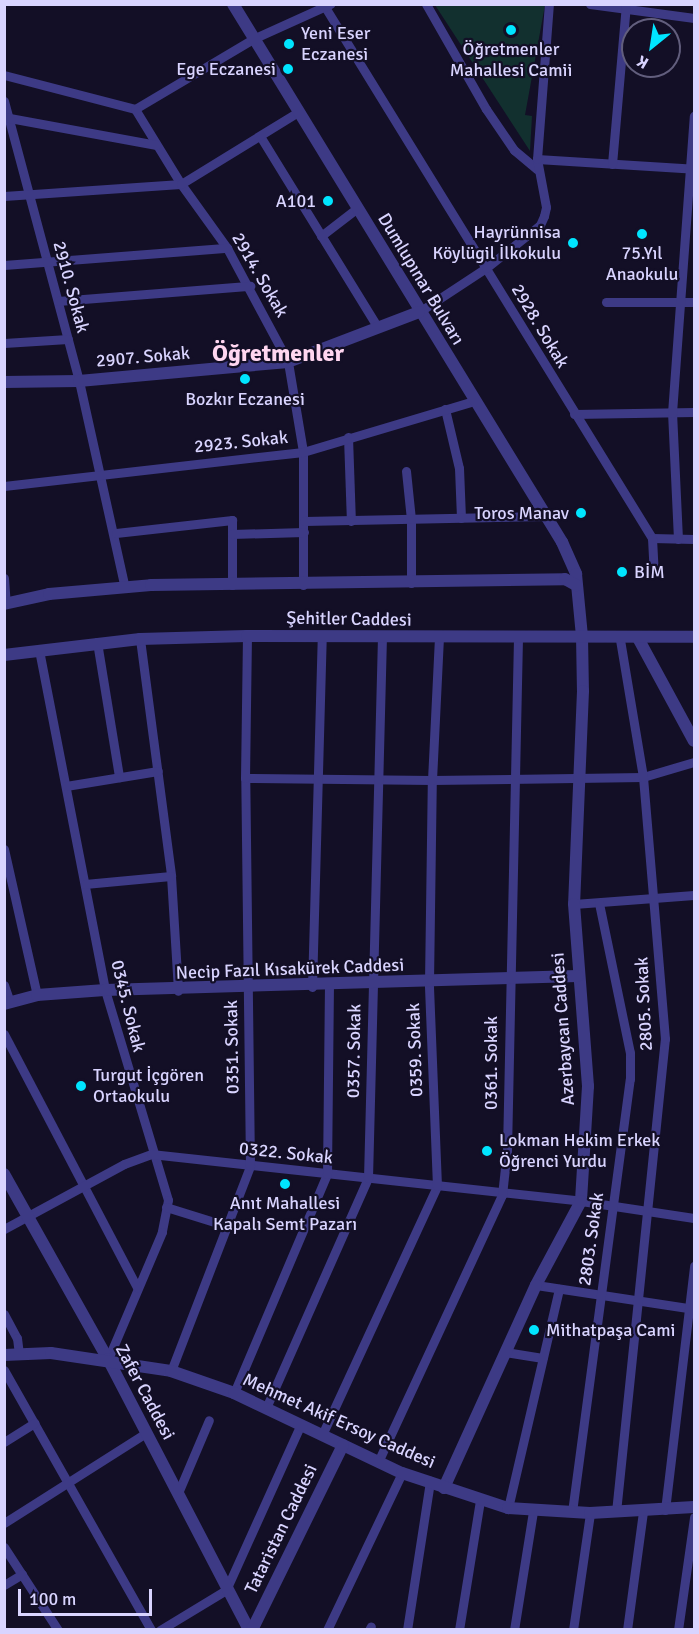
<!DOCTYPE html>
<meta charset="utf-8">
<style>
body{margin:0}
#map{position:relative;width:699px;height:1634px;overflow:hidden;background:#130f26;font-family:Signika,sans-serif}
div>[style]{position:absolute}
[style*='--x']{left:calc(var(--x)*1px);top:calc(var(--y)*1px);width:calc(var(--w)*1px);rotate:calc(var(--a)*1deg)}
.green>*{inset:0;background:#12302f}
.minor>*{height:9px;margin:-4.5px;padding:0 4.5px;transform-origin:4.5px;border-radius:4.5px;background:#3d3a85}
.tertiary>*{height:12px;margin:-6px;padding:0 6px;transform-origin:6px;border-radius:6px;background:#3d3a85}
.dots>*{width:16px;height:16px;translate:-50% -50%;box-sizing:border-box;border:3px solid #130f26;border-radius:50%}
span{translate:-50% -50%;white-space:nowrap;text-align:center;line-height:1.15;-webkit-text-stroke:4.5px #130f26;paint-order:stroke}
.poi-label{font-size:18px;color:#d9d4ff}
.left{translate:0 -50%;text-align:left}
.right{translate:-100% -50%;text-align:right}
.street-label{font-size:18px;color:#d9d4ff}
.district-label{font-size:24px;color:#ffd6f0;font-weight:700}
.frame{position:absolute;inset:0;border:6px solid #d9d4ff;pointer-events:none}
.north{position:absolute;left:621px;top:18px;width:60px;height:60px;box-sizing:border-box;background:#130f26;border:2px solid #625e7d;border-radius:50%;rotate:210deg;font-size:16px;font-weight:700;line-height:24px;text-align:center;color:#d9d4ff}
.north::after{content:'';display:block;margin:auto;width:21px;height:27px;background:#00e5ff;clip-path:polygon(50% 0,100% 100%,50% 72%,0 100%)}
.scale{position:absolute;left:18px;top:1589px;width:134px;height:27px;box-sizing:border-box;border:3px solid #d9d4ff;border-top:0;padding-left:8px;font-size:18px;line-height:21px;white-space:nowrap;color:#d9d4ff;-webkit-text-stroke:4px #130f26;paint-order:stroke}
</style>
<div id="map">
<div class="green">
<div style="clip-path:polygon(435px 5px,545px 5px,525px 115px,532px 116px,530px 151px)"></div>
</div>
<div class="minor">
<div style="--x:426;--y:4;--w:121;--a:60.3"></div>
<div style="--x:486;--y:109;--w:50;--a:55.7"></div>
<div style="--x:514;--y:150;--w:30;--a:40"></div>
<div style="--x:590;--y:4;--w:105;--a:7.7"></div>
<div style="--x:325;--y:7;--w:624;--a:58.37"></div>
<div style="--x:652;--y:538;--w:42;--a:1.4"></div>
<div style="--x:4;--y:75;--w:135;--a:14.5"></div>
<div style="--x:135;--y:109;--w:137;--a:-30.7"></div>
<div style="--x:253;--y:39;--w:85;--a:-24.4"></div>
<div style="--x:4;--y:101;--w:290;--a:75"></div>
<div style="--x:79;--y:381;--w:212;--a:77.5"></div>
<div style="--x:135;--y:109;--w:88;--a:58.5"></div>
<div style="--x:181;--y:184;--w:79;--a:54.3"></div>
<div style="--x:227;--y:248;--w:129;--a:61.8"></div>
<div style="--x:288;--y:362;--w:91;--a:80.5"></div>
<div style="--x:303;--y:452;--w:133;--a:90"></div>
<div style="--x:4;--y:117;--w:155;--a:10.4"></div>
<div style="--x:260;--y:136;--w:225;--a:58.4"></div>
<div style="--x:537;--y:159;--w:157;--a:3.6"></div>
<div style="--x:612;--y:164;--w:161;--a:-85"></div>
<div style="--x:4;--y:196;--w:177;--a:-3.9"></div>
<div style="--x:181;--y:184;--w:137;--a:-31.6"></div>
<div style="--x:321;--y:236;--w:44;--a:-37.6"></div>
<div style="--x:4;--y:265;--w:224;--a:-4.4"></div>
<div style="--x:58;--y:301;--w:193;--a:-4.5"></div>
<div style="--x:606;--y:302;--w:88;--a:0"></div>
<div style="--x:419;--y:312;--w:80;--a:-33.3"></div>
<div style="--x:486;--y:268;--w:69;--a:-38.5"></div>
<div style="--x:540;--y:225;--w:10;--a:-66"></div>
<div style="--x:544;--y:216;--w:9;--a:-77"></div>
<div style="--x:546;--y:207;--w:49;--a:-100.6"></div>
<div style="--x:537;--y:159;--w:155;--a:-85.6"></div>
<div style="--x:4;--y:343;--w:64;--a:-3.6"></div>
<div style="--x:445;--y:409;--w:61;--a:76.7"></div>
<div style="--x:459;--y:468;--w:50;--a:87.7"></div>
<div style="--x:574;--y:414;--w:120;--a:-1"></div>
<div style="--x:348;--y:437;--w:84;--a:88"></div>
<div style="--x:406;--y:471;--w:48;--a:84.1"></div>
<div style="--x:411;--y:519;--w:64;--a:90"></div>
<div style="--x:4;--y:486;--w:301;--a:-6.5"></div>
<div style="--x:303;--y:452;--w:178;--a:-16.6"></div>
<div style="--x:304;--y:521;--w:242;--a:-1.2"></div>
<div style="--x:116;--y:533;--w:117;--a:-6.4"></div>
<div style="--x:232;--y:520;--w:65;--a:90"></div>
<div style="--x:232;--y:534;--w:72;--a:-1.6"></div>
<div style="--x:652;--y:538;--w:33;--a:87"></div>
<div style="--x:678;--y:539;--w:126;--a:-92.7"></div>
<div style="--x:672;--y:413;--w:298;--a:-85.8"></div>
<div style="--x:4;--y:578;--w:26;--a:86"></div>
<div style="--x:140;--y:639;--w:239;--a:82.5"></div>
<div style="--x:171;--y:876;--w:115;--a:86.5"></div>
<div style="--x:97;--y:642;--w:137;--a:80.7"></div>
<div style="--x:39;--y:650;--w:346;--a:79"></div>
<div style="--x:105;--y:990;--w:219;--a:73.3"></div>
<div style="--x:168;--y:1200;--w:33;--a:101"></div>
<div style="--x:162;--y:1232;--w:138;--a:113"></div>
<div style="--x:245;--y:778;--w:187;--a:0.6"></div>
<div style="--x:432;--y:780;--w:211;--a:-0.8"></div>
<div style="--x:643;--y:777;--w:53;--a:-16.4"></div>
<div style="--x:66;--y:786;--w:93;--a:-9.3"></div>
<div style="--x:4;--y:849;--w:150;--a:77.3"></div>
<div style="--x:85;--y:884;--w:86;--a:-5.3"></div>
<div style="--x:574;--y:904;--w:120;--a:-4.3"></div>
<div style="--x:4;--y:985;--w:18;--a:71"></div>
<div style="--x:312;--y:987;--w:351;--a:-88.4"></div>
<div style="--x:4;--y:1034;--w:286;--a:62.3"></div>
<div style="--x:166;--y:1207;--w:64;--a:17.3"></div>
<div style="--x:4;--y:1229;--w:136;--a:-28.4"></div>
<div style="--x:124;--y:1164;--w:29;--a:-20"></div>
<div style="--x:151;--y:1154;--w:433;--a:6.2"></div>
<div style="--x:581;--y:1201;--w:114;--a:8.6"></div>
<div style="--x:536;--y:1285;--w:160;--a:8.6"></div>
<div style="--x:4;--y:1314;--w:27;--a:62"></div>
<div style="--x:17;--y:1338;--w:16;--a:83"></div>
<div style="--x:505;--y:1352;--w:38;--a:9"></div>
<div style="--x:4;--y:1370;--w:299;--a:60.5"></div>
<div style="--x:171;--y:1371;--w:220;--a:-68.9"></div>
<div style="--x:250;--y:1166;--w:388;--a:-90.7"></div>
<div style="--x:245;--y:778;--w:142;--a:-89.2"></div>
<div style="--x:234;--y:1393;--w:238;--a:-67"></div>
<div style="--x:327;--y:1174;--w:188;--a:-89.4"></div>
<div style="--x:266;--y:1408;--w:252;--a:-66.1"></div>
<div style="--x:368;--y:1178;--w:542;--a:-88.52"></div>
<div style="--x:322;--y:1435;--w:274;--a:-65.2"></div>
<div style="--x:437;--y:1186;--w:203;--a:-92.3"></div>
<div style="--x:429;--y:983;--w:203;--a:-89.2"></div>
<div style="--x:432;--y:780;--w:142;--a:-87.2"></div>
<div style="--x:4;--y:1442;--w:36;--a:-32"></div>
<div style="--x:378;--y:1462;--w:294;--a:-65.1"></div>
<div style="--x:502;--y:1195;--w:45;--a:-83.7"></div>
<div style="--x:507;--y:1150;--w:513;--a:-88.77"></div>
<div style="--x:178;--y:1493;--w:79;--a:-67"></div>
<div style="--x:508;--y:1508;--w:225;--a:-76.9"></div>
<div style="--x:665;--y:1510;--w:246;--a:-83.2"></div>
<div style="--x:572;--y:1512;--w:437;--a:-82.4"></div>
<div style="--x:630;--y:1079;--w:26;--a:-90"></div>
<div style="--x:630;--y:1053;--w:153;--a:-101.7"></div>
<div style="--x:616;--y:1512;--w:476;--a:-84.1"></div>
<div style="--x:665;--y:1039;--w:263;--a:-94.8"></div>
<div style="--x:643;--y:777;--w:140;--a:-99.5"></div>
<div style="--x:4;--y:1523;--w:168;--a:-32.4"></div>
<div style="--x:4;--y:1547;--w:99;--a:57"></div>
<div style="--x:4;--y:1585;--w:21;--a:-31"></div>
<div style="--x:160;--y:1630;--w:77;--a:-31.2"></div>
<div style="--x:226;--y:1590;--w:182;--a:-65.7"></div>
<div style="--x:327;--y:1630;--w:174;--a:-64.5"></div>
<div style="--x:369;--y:1630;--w:4;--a:-63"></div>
<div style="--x:407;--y:1630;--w:151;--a:-81.2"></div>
<div style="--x:459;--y:1630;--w:132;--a:-80.8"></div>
<div style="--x:514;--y:1630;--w:121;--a:-80.9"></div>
<div style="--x:573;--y:1630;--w:118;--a:-81.7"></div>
<div style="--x:627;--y:1630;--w:120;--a:-82.3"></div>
<div style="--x:678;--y:1630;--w:114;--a:-81.9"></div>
</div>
<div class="tertiary">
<div style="--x:233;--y:4;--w:631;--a:58.55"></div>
<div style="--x:562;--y:542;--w:35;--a:66"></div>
<div style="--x:576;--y:574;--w:62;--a:84.5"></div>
<div style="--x:582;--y:636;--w:55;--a:89"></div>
<div style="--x:583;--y:691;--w:213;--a:92.4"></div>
<div style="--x:574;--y:904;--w:183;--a:85.6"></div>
<div style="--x:588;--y:1086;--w:115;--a:93.5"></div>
<div style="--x:581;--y:1201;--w:95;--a:118.2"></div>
<div style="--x:536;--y:1285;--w:223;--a:114.4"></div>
<div style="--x:4;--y:382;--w:75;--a:-0.8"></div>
<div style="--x:79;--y:381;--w:210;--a:-5.2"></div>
<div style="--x:288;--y:362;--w:140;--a:-20.9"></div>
<div style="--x:4;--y:604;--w:46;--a:-12.5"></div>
<div style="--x:49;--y:594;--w:102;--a:-5"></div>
<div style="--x:151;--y:585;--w:414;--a:-0.8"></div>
<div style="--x:565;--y:579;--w:13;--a:29"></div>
<div style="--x:638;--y:638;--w:117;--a:61.5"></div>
<div style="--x:4;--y:655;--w:137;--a:-6.7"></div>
<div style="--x:140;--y:639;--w:107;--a:-1.6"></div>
<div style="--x:247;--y:636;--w:447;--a:0.1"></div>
<div style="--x:4;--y:1004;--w:34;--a:-15"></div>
<div style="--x:37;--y:995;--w:68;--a:-4.2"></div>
<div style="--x:105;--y:990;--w:473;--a:-1.7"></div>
<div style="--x:4;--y:1174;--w:212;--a:60.7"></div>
<div style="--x:108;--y:1359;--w:305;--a:62.5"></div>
<div style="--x:4;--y:1355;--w:47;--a:-2.4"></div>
<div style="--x:51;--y:1353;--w:121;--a:8.5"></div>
<div style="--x:171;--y:1371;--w:67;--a:19.2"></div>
<div style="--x:234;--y:1393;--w:186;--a:25.5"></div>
<div style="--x:402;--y:1473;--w:112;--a:18.3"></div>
<div style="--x:508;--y:1508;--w:82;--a:3.5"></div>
<div style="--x:590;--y:1513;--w:104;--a:-3.3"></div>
<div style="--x:252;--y:1630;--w:206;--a:-63.8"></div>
</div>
<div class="dots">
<div style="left:511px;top:30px;background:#00e5ff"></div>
<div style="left:289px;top:44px;background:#00e5ff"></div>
<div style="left:288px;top:69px;background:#00e5ff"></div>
<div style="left:328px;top:201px;background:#00e5ff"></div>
<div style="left:642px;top:234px;background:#00e5ff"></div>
<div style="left:573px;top:243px;background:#00e5ff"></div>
<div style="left:245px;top:379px;background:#00e5ff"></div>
<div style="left:581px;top:513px;background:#00e5ff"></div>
<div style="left:622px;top:572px;background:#00e5ff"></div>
<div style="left:81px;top:1086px;background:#00e5ff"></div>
<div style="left:487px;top:1151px;background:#00e5ff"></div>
<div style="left:285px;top:1184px;background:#00e5ff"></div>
<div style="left:534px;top:1330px;background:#00e5ff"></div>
</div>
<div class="poi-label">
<span class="left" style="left:301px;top:44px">Yeni Eser<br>Eczanesi</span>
<span style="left:511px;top:60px">Öğretmenler<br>Mahallesi Camii</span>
<span class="right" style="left:276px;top:69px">Ege Eczanesi</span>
<span class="right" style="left:316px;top:201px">A101</span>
<span class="right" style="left:561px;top:243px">Hayrünnisa<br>Köylügil İlkokulu</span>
<span style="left:642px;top:264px">75.Yıl<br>Anaokulu</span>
<span style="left:245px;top:399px">Bozkır Eczanesi</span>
<span class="right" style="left:569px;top:513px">Toros Manav</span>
<span class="left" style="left:634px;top:572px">BİM</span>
<span class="left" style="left:93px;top:1086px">Turgut İçgören<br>Ortaokulu</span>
<span class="left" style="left:499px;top:1151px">Lokman Hekim Erkek<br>Öğrenci Yurdu</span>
<span style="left:285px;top:1214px">Anıt Mahallesi<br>Kapalı Semt Pazarı</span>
<span class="left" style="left:546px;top:1330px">Mithatpaşa Cami</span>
</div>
<div class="street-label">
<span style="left:260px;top:275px;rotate:60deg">2914. Sokak</span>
<span style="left:421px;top:279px;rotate:59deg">Dumlupınar Bulvarı</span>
<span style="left:71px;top:287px;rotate:75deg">2910. Sokak</span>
<span style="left:540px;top:326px;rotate:59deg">2928. Sokak</span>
<span style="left:143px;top:357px;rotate:-5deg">2907. Sokak</span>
<span style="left:241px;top:442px;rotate:-6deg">2923. Sokak</span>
<span style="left:349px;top:619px;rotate:1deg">Şehitler Caddesi</span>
<span style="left:290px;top:969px;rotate:-2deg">Necip Fazıl Kısakürek Caddesi</span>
<span style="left:644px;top:1004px;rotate:-93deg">2805. Sokak</span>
<span style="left:128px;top:1006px;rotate:76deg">0345. Sokak</span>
<span style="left:563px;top:1029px;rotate:-94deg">Azerbaycan Caddesi</span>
<span style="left:232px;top:1047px;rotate:-91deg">0351. Sokak</span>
<span style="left:415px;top:1050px;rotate:-92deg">0359. Sokak</span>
<span style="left:354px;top:1051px;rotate:-89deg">0357. Sokak</span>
<span style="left:491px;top:1063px;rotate:-90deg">0361. Sokak</span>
<span style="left:286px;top:1153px;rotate:6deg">0322. Sokak</span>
<span style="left:591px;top:1239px;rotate:-82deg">2803. Sokak</span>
<span style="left:145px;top:1392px;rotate:62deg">Zafer Caddesi</span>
<span style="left:339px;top:1421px;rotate:24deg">Mehmet Akif Ersoy Caddesi</span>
<span style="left:281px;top:1529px;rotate:-64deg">Tataristan Caddesi</span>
</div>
<div class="district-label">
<span style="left:278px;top:354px">Öğretmenler</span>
</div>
<div class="frame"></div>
<div class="north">K</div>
<div class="scale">100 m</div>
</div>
